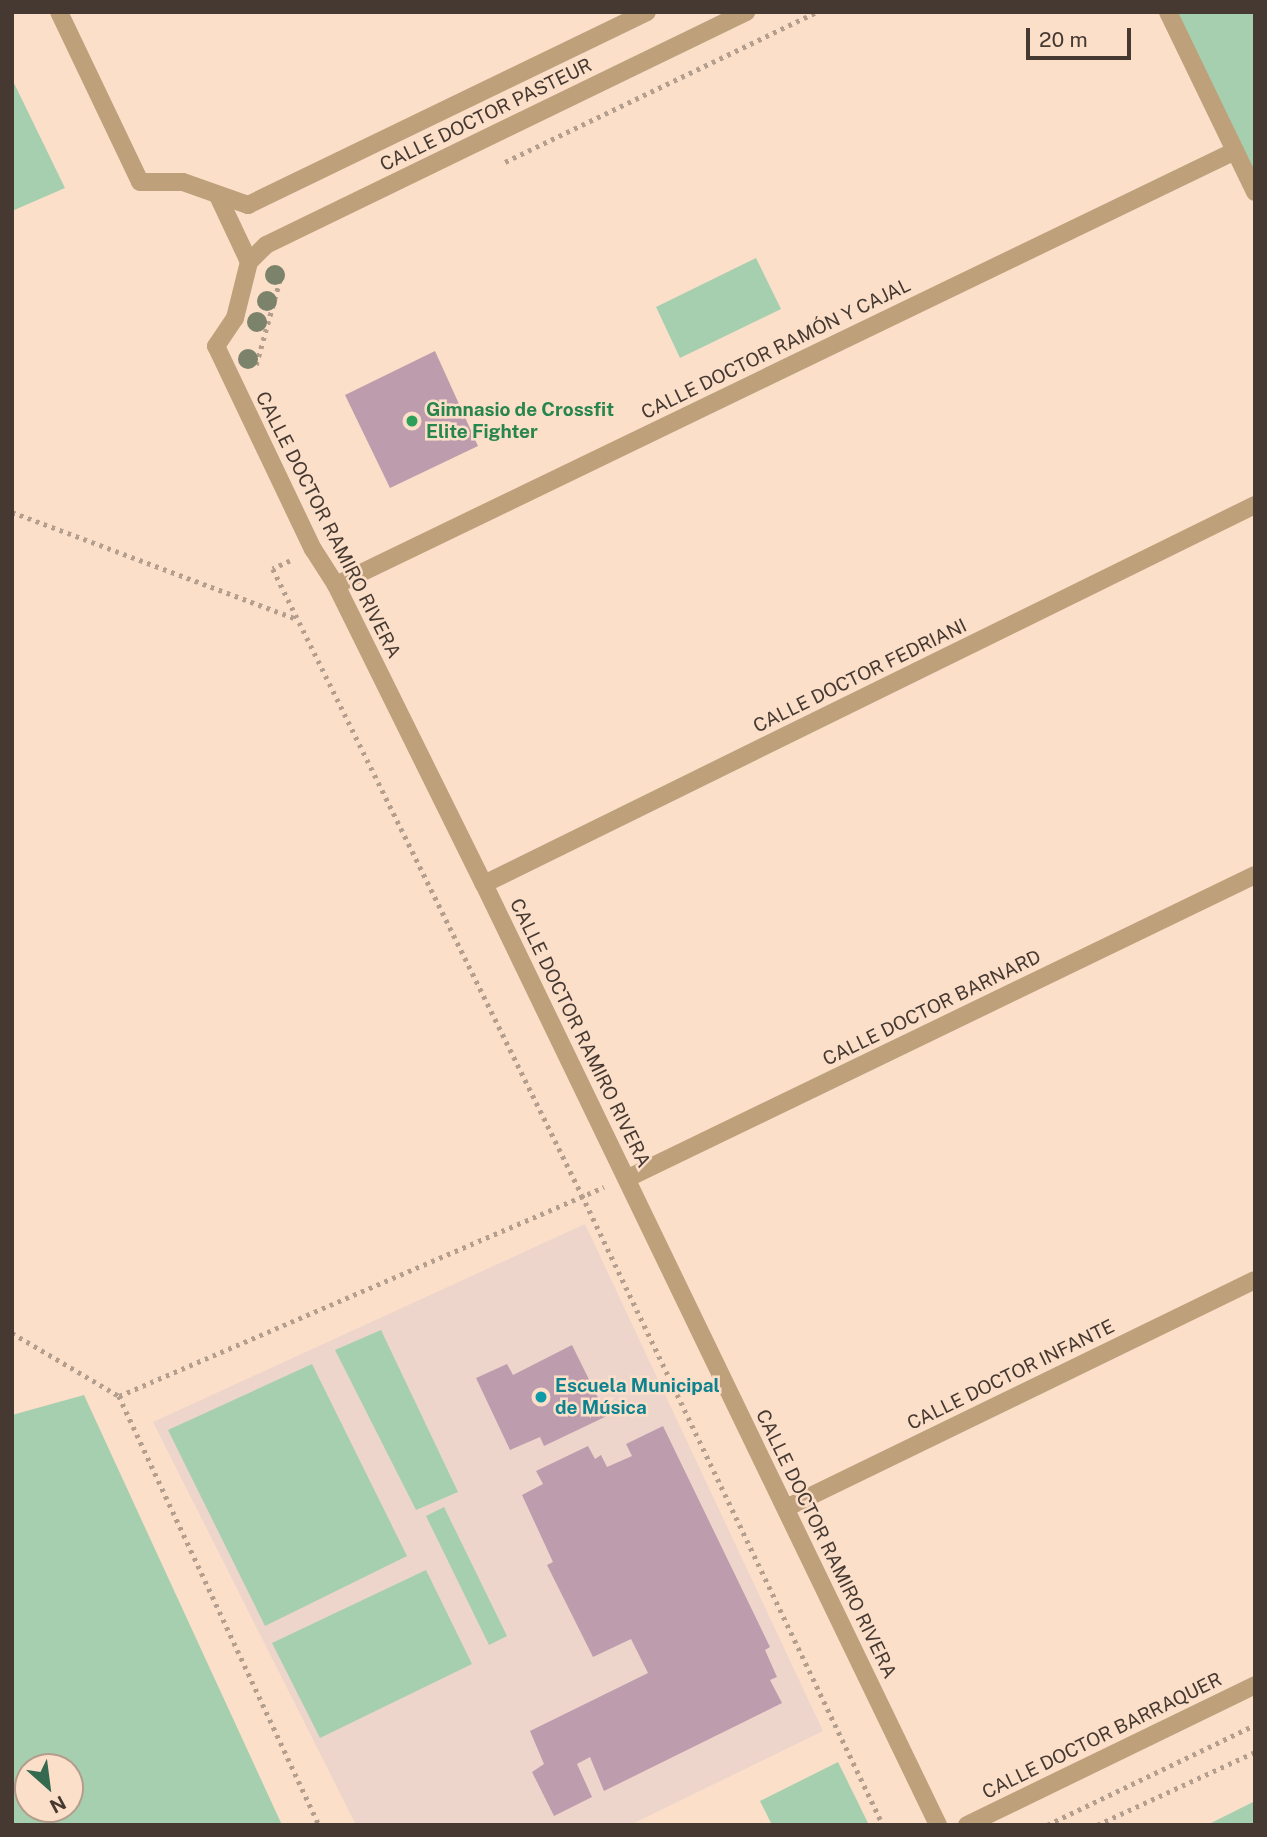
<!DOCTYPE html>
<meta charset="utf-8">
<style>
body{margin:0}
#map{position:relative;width:1267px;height:1837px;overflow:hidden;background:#fcdfc9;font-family:"Public Sans",sans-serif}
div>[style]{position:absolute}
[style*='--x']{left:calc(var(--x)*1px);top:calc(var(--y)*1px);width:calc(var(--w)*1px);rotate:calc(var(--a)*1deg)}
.education>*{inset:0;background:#edd5cc}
.green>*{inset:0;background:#a6cfaf}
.building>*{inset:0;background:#bd9dad}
.path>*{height:4.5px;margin-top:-2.25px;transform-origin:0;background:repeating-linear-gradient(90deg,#b49e8d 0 3.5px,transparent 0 8.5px)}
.street>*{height:18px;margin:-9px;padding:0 9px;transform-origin:9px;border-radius:9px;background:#bea07b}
.trees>*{width:20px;height:20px;margin:-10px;border-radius:50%;background:#7b836a}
.dots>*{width:19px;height:19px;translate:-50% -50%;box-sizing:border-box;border:4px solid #fcdfc9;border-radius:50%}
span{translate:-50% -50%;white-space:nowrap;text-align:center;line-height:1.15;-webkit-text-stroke:5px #fcdfc9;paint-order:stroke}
.street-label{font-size:19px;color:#453931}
.leisure-label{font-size:19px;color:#27864d;font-weight:700}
.left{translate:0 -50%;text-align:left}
.culture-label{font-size:19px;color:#0d838f;font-weight:700}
.frame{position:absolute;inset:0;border:14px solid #453931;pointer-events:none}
.north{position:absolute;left:14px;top:1753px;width:70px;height:70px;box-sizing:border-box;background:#fcdfc9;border:2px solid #b39d8c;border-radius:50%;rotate:152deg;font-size:19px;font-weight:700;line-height:28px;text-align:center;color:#453931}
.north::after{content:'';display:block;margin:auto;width:24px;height:32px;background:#346a50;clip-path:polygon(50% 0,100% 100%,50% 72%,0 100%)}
.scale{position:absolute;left:1026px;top:28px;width:105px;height:32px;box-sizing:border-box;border:4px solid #453931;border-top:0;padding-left:9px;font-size:21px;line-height:24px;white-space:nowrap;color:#453931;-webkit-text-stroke:5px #fcdfc9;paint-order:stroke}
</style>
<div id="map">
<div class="education">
<div style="clip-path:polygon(585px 1224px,823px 1731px,630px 1825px,356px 1825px,153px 1422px)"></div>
</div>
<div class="green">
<div style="clip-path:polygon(1168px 12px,1255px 12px,1255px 192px)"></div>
<div style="clip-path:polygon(12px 79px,65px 188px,12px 211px)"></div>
<div style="clip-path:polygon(756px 258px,781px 309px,680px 358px,656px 307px)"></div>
<div style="clip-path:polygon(381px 1330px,458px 1492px,416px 1510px,335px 1350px)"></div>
<div style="clip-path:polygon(312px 1364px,407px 1556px,265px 1626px,168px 1430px)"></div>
<div style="clip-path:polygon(evenodd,84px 1395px,282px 1825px,12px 1825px,12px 1415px,84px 1395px,70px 1767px,70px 1809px,28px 1809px,28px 1767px,70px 1767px)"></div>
<div style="clip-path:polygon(444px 1507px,507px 1636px,489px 1645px,426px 1516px)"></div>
<div style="clip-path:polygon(426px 1570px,472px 1664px,320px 1738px,272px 1643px)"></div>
<div style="clip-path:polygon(838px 1762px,869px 1825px,772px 1825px,760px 1801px)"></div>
<div style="clip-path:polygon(1255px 1801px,1255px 1825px,1207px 1825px)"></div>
</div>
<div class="building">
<div style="clip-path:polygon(435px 351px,478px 446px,390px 488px,345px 395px)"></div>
<div style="clip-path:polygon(572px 1345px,607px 1416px,544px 1446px,540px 1437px,510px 1450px,476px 1378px,507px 1364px,513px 1375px)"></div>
<div style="clip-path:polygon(663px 1426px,770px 1647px,765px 1650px,777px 1677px,770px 1680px,782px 1703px,604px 1791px,590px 1757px,577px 1764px,592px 1797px,554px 1816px,532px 1772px,544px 1764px,530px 1731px,648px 1673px,631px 1639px,593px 1657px,547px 1565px,553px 1562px,522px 1495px,543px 1484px,536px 1471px,588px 1446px,595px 1459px,601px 1455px,607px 1467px,632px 1456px,626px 1444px)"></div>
</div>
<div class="path">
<div style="--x:505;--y:162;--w:345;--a:-25.7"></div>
<div style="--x:256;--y:365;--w:100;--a:-74.3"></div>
<div style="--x:12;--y:512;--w:304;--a:20.6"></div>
<div style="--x:290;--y:561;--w:19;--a:155"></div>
<div style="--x:273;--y:569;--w:698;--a:63.73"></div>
<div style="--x:582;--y:1195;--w:698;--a:64.46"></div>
<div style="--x:12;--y:1333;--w:124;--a:30.5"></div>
<div style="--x:119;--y:1396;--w:473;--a:65"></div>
<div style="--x:119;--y:1396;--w:528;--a:-23.31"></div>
<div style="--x:1047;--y:1825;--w:231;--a:-25.7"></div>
<div style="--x:1097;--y:1825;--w:174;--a:-24.8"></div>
</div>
<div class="street">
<div style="--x:59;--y:12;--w:188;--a:64.5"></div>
<div style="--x:140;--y:182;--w:43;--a:0"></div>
<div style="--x:183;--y:182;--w:69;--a:19.5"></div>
<div style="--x:248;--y:205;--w:443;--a:-25.8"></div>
<div style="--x:1168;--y:12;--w:200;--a:64.2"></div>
<div style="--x:218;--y:196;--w:73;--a:64.8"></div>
<div style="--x:249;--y:262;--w:58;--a:104"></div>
<div style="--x:235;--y:318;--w:34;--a:124"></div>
<div style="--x:216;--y:346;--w:225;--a:64.5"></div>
<div style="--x:313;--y:549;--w:43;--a:57.4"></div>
<div style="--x:336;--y:585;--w:334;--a:63.7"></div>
<div style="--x:484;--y:884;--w:1045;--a:64.24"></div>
<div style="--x:249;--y:262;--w:24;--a:-45"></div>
<div style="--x:266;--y:245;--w:534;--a:-25.89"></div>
<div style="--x:336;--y:585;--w:998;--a:-25.77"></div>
<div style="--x:484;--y:884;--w:859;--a:-26.18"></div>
<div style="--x:628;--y:1178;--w:696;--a:-25.79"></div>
<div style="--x:786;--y:1508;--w:521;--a:-25.93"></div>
<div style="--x:967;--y:1825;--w:320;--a:-25.9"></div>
</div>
<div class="trees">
<div style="left:275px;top:275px"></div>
<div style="left:267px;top:301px"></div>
<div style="left:257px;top:322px"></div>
<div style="left:248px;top:359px"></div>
</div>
<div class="dots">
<div style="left:412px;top:421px;background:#2e9e5b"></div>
<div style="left:541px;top:1397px;background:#0f9aa8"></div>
</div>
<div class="street-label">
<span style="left:486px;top:115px;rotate:-26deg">CALLE DOCTOR PASTEUR</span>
<span style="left:776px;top:349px;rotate:-26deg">CALLE DOCTOR RAMÓN Y CAJAL</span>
<span style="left:328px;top:525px;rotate:63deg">CALLE DOCTOR RAMIRO RIVERA</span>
<span style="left:860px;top:676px;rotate:-26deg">CALLE DOCTOR FEDRIANI</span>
<span style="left:932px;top:1008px;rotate:-26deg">CALLE DOCTOR BARNARD</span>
<span style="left:580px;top:1033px;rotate:64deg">CALLE DOCTOR RAMIRO RIVERA</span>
<span style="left:1011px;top:1375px;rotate:-26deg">CALLE DOCTOR INFANTE</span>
<span style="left:826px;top:1544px;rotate:64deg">CALLE DOCTOR RAMIRO RIVERA</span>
<span style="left:1102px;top:1736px;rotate:-26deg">CALLE DOCTOR BARRAQUER</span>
</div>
<div class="leisure-label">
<span class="left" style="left:426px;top:421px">Gimnasio de Crossfit<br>Elite Fighter</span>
</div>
<div class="culture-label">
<span class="left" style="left:555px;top:1397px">Escuela Municipal<br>de Música</span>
</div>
<div class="frame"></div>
<div class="north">N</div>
<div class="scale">20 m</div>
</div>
